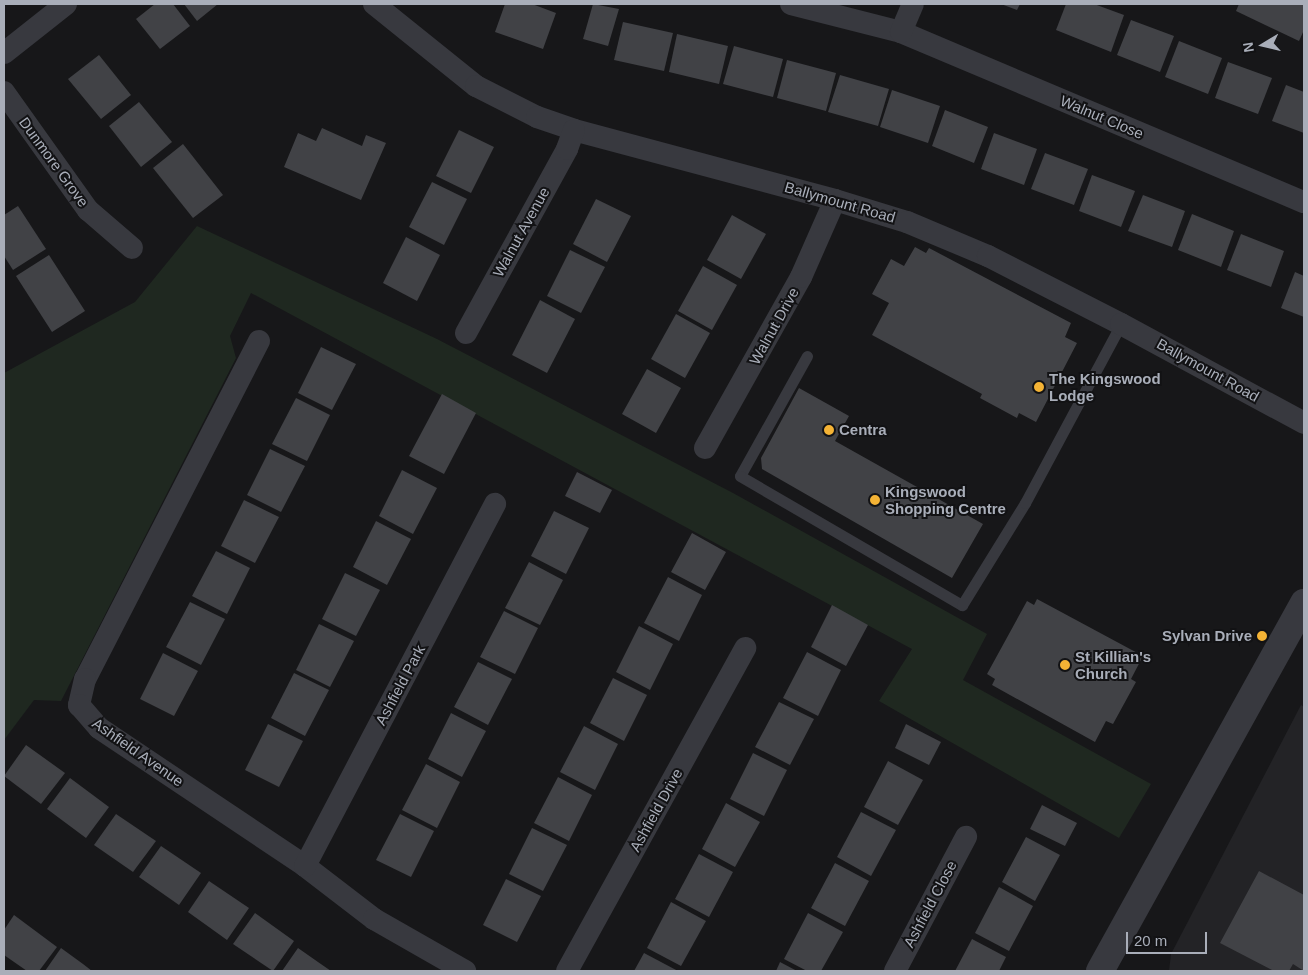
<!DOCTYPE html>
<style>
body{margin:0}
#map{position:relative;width:1308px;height:975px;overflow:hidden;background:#171719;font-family:Helvetica,sans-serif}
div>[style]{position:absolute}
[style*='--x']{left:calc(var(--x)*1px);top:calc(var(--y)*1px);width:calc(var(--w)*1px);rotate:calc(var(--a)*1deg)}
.built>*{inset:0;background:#232326}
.green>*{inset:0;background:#1f2820}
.building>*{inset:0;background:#414246}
.service>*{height:11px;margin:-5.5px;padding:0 5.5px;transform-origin:5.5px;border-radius:5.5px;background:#38393f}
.minor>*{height:22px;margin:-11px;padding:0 11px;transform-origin:11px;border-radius:11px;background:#38393f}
.tertiary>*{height:28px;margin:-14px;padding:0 14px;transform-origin:14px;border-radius:14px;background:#38393f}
.dots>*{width:14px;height:14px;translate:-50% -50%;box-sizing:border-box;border:2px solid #121214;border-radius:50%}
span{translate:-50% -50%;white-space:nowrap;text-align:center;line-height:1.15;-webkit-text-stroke:4px #121214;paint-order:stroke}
.street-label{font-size:15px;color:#a9aeb9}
.poi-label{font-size:15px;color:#a9aeb9;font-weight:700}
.left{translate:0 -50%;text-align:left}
.right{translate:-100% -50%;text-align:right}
.frame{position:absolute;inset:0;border:5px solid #a9aeb9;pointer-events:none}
.north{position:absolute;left:1238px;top:20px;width:50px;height:50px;-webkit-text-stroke:4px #121214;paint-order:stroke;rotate:261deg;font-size:14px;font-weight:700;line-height:20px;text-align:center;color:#a9aeb9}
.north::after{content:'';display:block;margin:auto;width:18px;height:22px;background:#a9aeb9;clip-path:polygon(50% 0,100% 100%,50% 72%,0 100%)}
.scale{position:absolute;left:1126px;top:932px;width:81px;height:22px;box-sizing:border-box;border:2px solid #a9aeb9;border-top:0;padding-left:6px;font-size:15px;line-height:18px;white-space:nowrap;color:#a9aeb9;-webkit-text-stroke:4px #121214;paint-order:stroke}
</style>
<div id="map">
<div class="built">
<div style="clip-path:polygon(1301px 705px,1304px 707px,1304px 971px,1169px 971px,1171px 954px)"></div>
</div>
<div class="green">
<div style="clip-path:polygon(197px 226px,437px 339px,733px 493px,987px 634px,963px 680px,1151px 784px,1119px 838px,879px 701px,912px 649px,251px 293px,230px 336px,236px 358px,61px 701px,34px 700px,4px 740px,4px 373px,135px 302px)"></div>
</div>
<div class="building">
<div style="clip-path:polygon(155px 4px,173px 4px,190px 26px,160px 49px,136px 19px)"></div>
<div style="clip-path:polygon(184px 4px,218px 4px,197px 21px)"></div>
<div style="clip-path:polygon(505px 4px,532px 4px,556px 13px,543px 49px,495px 32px)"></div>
<div style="clip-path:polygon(593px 4px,619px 9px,608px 46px,583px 39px)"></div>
<div style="clip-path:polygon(1001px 4px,1020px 4px,1017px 10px)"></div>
<div style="clip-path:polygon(1066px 4px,1094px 4px,1124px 15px,1111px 52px,1056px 30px)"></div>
<div style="clip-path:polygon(1239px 4px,1304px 4px,1304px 30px,1299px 41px,1236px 11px)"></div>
<div style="clip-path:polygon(1131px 20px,1174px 36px,1160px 72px,1117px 55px)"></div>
<div style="clip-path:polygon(623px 22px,673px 33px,664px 71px,614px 60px)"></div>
<div style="clip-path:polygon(677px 34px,728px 46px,719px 84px,669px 72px)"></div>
<div style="clip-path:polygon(1179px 41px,1222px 58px,1208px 94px,1165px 77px)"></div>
<div style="clip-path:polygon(734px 46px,783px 59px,773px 97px,723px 84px)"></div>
<div style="clip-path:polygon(99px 55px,131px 95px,101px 119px,68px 79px)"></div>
<div style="clip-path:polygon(787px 60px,836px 73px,826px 111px,777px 98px)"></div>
<div style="clip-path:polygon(1228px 62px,1272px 78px,1258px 114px,1215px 98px)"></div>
<div style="clip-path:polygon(840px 75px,889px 89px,878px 126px,828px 112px)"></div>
<div style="clip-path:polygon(1286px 85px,1304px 92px,1304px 133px,1272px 121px)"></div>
<div style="clip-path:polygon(892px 90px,940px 106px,928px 143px,880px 127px)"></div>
<div style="clip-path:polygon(139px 102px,172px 142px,141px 167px,109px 126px)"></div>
<div style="clip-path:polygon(945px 110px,988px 127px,974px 163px,932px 146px)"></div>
<div style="clip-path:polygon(322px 128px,362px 146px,366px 135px,386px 143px,361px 200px,284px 167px,298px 133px,316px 141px)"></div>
<div style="clip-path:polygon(459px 130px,494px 147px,471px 193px,436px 176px)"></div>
<div style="clip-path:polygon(994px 133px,1037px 149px,1024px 185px,981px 169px)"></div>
<div style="clip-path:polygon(183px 144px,223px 195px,193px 218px,153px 168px)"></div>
<div style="clip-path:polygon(1045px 153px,1088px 169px,1074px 205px,1031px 189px)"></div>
<div style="clip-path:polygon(1092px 175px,1135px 191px,1121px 227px,1079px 211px)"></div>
<div style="clip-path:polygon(432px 182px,467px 199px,444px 245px,409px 227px)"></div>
<div style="clip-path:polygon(1143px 195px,1185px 211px,1172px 247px,1128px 231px)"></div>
<div style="clip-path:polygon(596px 199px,631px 216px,607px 262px,573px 244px)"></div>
<div style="clip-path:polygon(18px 206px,46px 249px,13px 270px,4px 256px,4px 215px)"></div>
<div style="clip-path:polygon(1192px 214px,1234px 231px,1221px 267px,1178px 250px)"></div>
<div style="clip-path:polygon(732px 215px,766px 234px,741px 279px,707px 260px)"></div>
<div style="clip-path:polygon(1241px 234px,1284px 251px,1271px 287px,1227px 270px)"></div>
<div style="clip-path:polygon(406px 237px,440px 255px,417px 301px,383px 283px)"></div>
<div style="clip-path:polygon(915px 247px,926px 253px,929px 248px,1071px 323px,1065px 337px,1077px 343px,1036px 422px,1019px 413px,1017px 418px,980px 398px,982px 394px,872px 335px,889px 303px,872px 294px,891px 259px,904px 266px)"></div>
<div style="clip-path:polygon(570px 250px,605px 267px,581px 313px,547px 296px)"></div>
<div style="clip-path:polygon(49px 255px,85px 311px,52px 332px,16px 276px)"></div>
<div style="clip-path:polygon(703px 266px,737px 285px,712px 330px,678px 311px)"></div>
<div style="clip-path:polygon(1295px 272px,1304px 276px,1304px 317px,1281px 308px)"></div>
<div style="clip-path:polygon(540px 300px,575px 319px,547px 373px,512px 355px)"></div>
<div style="clip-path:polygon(676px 314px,710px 333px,685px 378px,651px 359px)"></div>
<div style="clip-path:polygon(321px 347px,356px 364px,332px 410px,298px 393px)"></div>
<div style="clip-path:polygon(647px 369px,681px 388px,656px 433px,622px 414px)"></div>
<div style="clip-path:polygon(799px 388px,849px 416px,835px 441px,983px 524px,952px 578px,762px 469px,761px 458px)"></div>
<div style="clip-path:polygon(442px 394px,476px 413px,444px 474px,409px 456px)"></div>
<div style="clip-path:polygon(296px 398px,330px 415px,307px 461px,272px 444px)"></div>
<div style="clip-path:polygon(270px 449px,305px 466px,281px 512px,247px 495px)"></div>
<div style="clip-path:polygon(402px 470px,437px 488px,413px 534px,379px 516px)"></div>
<div style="clip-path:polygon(577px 472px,612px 490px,600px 513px,565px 496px)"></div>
<div style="clip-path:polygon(244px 500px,279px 517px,255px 563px,221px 546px)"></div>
<div style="clip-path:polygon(554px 511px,589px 528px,566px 574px,531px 556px)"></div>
<div style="clip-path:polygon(376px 521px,411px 539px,387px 585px,353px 567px)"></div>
<div style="clip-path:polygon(692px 533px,726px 552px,705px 590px,671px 572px)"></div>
<div style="clip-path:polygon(216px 551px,250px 568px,227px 614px,192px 596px)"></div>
<div style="clip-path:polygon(529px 562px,563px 580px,540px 625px,505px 608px)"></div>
<div style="clip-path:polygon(345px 573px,380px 590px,356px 636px,322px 619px)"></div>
<div style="clip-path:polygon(668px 577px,702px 595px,679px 641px,644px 623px)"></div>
<div style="clip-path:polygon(1037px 599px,1143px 656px,1131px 679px,1136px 682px,1113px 724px,1106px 721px,1095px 742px,992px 685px,995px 679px,987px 674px,1027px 601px,1034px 605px)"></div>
<div style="clip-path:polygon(190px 602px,225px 619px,201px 665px,166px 647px)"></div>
<div style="clip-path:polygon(832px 605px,868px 625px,846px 666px,811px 647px)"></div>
<div style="clip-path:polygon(504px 611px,538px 628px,515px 674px,480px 657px)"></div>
<div style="clip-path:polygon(319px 624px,354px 641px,330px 687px,296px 670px)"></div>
<div style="clip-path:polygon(639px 626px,673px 644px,650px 690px,616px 672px)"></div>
<div style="clip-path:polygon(807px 652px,841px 670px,818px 716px,783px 698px)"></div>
<div style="clip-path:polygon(163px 653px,198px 671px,174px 716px,140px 699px)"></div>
<div style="clip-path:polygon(478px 662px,512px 679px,488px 725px,454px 707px)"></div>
<div style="clip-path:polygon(294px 673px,329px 690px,305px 736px,271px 718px)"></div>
<div style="clip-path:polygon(613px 678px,647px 695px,624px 741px,590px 723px)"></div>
<div style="clip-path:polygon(779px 702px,814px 719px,790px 765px,755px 747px)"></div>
<div style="clip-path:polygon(451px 713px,486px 731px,462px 777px,428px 759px)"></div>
<div style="clip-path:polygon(268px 724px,303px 741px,279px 787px,245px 770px)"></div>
<div style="clip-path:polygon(906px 724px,941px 742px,929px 765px,895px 748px)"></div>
<div style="clip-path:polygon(584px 726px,618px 744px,595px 790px,560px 772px)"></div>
<div style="clip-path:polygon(26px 745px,65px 773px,41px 804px,4px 776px)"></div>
<div style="clip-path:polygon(753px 753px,787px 770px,764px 816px,730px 799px)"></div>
<div style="clip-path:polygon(888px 761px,923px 780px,898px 825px,864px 807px)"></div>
<div style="clip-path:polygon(426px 764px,460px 782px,437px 828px,402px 810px)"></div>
<div style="clip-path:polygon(558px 777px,592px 795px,569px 841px,534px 823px)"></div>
<div style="clip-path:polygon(70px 778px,109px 807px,86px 838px,47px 809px)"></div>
<div style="clip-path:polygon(726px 803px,760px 822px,735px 867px,702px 849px)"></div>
<div style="clip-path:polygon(1042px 805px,1077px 823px,1065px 846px,1030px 829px)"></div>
<div style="clip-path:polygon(861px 812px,896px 830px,871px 876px,837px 857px)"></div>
<div style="clip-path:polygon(116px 814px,156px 841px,133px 872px,94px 845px)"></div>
<div style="clip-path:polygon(400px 814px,434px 831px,411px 877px,376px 860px)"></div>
<div style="clip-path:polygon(532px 828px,567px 845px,543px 891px,509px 874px)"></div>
<div style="clip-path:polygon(1026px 837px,1060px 855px,1035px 901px,1002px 882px)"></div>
<div style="clip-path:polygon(161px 846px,201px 873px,179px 905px,139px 877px)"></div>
<div style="clip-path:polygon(699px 854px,733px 872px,709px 917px,675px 899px)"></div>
<div style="clip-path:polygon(835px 863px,869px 881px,845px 926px,811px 908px)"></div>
<div style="clip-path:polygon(1259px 871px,1304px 895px,1304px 971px,1293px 964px,1289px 971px,1274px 971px,1220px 943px)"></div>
<div style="clip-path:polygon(506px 879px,541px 896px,517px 942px,483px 925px)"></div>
<div style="clip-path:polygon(209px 881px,249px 908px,227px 940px,188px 912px)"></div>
<div style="clip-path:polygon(999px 887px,1033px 906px,1009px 951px,975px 933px)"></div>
<div style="clip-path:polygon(671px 902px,706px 921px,681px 966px,647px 948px)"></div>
<div style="clip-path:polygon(255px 913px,294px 941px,273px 971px,233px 944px)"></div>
<div style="clip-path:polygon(808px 913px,843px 932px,821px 971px,807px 971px,784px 959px)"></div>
<div style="clip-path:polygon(14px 915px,57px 947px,39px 971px,27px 971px,4px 955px,4px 930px)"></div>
<div style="clip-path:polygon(972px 939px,1006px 957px,999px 971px,955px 971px)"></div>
<div style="clip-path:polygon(61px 948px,83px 964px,92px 971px,45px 971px)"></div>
<div style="clip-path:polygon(298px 948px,318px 962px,331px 971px,282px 971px)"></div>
<div style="clip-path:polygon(644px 953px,678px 971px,634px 971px)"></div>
<div style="clip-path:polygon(780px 962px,797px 971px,776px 971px)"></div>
</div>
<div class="service">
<div style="--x:807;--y:356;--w:137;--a:119.2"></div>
<div style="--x:740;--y:476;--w:257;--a:30.2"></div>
<div style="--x:962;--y:605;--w:120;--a:-58.3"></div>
<div style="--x:1025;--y:503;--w:203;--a:-61.8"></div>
</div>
<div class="minor">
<div style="--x:374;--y:4;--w:131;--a:38.8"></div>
<div style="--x:476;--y:86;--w:68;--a:26.9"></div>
<div style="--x:537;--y:117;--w:39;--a:19"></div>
<div style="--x:574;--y:130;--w:270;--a:15"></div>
<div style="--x:835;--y:200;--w:75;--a:17"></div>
<div style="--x:907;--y:222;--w:88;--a:22.8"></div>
<div style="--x:988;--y:256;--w:149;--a:27.1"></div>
<div style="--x:1121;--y:324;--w:208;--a:28.4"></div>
<div style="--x:791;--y:4;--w:114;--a:14.3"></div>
<div style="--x:901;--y:32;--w:437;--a:22.9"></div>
<div style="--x:901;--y:32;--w:30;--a:-67"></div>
<div style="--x:4;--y:53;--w:79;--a:-38.3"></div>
<div style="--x:4;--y:92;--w:145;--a:54.6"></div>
<div style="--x:88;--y:210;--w:58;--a:40.8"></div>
<div style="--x:466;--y:333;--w:210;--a:-61.2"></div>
<div style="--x:567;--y:149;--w:20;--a:-70"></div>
<div style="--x:259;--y:341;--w:380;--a:117.2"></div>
<div style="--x:85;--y:679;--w:27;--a:103"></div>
<div style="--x:79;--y:705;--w:30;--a:49"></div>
<div style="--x:99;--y:728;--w:248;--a:33.8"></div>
<div style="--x:305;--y:866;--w:87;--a:37.5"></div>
<div style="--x:374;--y:919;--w:105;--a:29.7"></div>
<div style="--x:705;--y:448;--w:196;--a:-60.7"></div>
<div style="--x:801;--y:277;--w:84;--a:-66.2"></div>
<div style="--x:305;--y:866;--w:409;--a:-62.3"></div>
<div style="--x:567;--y:971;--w:369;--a:-61.1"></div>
<div style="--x:895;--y:971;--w:152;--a:-62.1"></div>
</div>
<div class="tertiary">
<div style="--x:1100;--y:971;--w:421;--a:-61"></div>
</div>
<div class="dots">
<div style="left:1039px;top:387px;background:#f4b335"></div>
<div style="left:829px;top:430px;background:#f4b335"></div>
<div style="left:875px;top:500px;background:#f4b335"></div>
<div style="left:1262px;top:636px;background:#f4b335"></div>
<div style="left:1065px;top:665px;background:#f4b335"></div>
</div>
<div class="street-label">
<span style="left:1102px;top:117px;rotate:23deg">Walnut Close</span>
<span style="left:54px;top:162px;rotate:54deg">Dunmore Grove</span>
<span style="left:840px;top:202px;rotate:16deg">Ballymount Road</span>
<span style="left:521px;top:232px;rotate:-61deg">Walnut Avenue</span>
<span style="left:774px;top:326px;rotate:-61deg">Walnut Drive</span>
<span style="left:1208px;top:370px;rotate:29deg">Ballymount Road</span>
<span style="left:400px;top:685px;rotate:-62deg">Ashfield Park</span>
<span style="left:138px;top:752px;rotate:35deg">Ashfield Avenue</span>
<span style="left:656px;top:810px;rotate:-61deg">Ashfield Drive</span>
<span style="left:930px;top:904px;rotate:-62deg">Ashfield Close</span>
</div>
<div class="poi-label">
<span class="left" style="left:1049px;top:387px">The Kingswood<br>Lodge</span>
<span class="left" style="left:839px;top:430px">Centra</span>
<span class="left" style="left:885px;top:500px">Kingswood<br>Shopping Centre</span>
<span class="right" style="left:1252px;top:636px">Sylvan Drive</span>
<span class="left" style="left:1075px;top:665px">St Killian's<br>Church</span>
</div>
<div class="frame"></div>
<div class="north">N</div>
<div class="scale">20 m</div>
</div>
